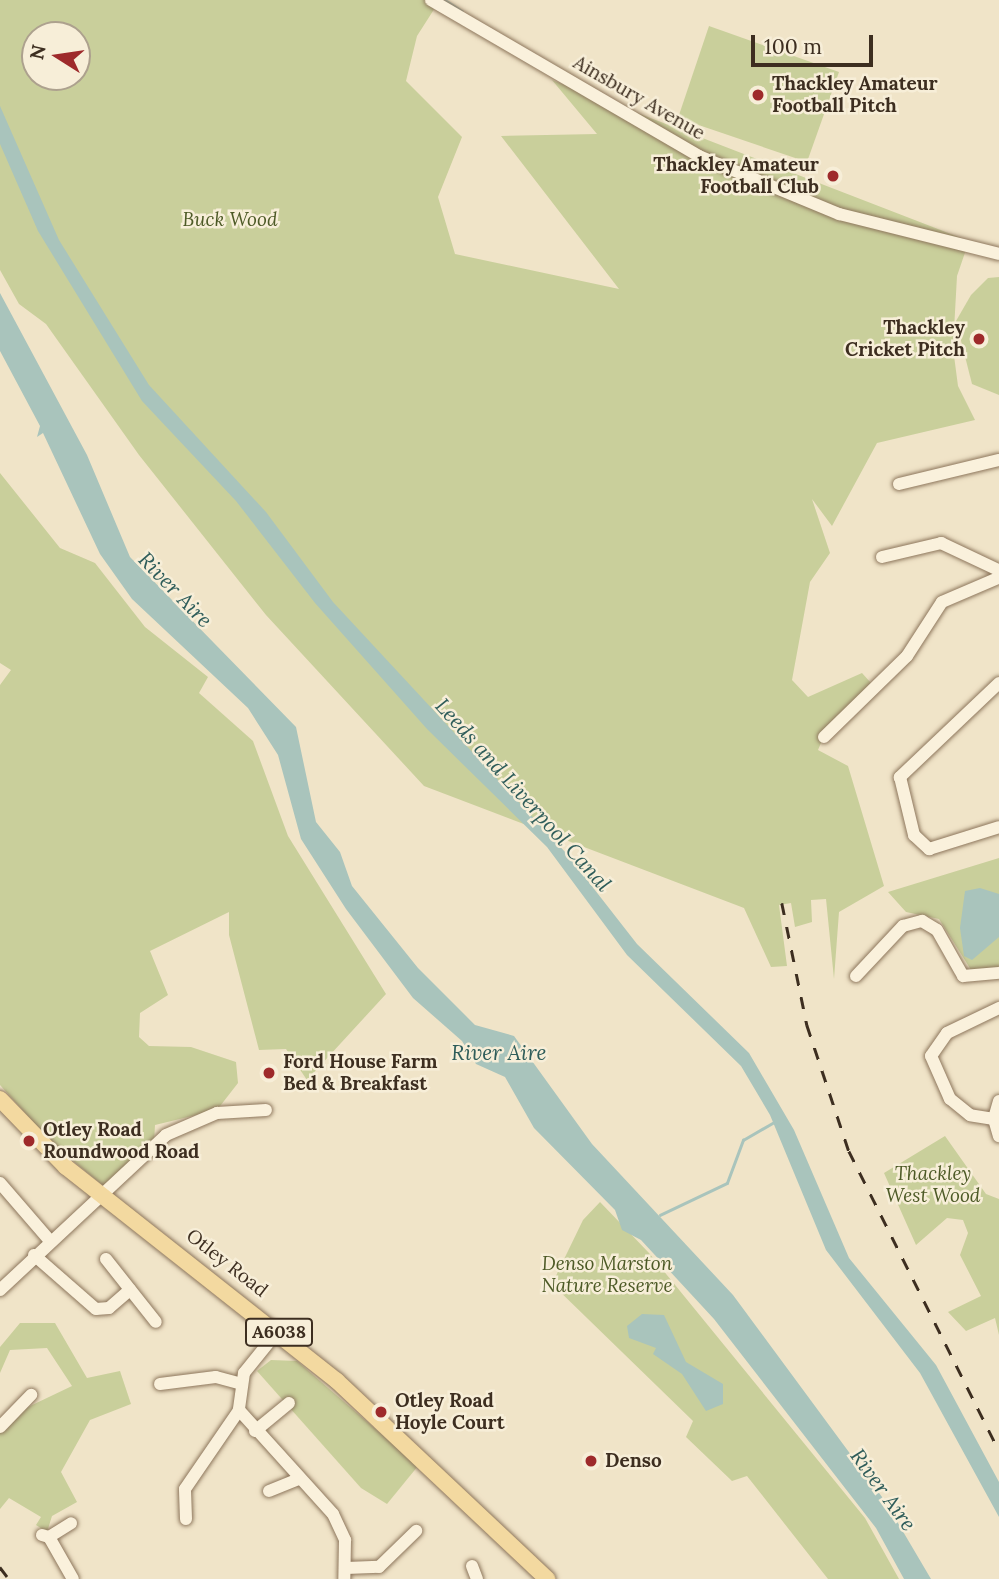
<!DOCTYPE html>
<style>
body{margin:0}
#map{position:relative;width:999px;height:1579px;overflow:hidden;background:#f0e4c8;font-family:Lora,serif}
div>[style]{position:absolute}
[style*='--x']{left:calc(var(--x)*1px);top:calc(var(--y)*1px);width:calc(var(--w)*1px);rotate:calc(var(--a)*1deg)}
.green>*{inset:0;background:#c9cf9b}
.water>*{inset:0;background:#a9c4bc}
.stream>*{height:2.5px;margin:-1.25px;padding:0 1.25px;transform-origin:1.25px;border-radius:1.25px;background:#a9c4bc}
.roads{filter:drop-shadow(0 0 2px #8d765c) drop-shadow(0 0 2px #8d765c)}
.minor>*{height:12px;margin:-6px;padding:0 6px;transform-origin:6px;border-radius:6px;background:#faf1dc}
.major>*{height:16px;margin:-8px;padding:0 8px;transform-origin:8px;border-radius:8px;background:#f3d9a0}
.rail>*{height:2.5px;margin-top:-1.25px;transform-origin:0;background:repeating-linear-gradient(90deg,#3d2e20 0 12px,transparent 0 24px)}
.dots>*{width:19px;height:19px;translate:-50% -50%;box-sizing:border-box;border:4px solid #f7eed8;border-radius:50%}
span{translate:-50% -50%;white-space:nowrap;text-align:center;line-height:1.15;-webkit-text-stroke:5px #f7eed8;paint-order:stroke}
.shield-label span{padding:2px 5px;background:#f7eed8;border:2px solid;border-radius:5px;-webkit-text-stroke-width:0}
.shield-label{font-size:18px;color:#3d2e20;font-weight:700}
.poi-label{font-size:19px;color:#3d2e20;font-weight:700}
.left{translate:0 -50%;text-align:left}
.right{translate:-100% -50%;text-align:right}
.street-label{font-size:19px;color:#3d2e20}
.park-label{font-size:19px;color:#4d5a26;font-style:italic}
.water-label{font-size:21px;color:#2f5d5a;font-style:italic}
.north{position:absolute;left:21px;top:21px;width:70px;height:70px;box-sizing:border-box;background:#f7eed8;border:2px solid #ada18e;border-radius:50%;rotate:282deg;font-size:19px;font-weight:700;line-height:28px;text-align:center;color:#3d2e20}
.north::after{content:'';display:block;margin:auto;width:24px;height:32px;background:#9e2a2b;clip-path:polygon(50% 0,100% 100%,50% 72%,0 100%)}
.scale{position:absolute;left:751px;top:35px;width:122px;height:32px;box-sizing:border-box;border:4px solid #3d2e20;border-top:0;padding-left:9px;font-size:21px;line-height:24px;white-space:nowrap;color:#3d2e20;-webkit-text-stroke:5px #f7eed8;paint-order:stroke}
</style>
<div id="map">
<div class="green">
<div style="clip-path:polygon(evenodd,0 0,440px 0,417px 36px,406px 81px,462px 137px,438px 197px,455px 254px,619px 289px,501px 136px,597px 134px,552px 80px,969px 241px,957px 276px,953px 348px,958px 386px,975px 420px,877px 443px,832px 526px,812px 499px,830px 553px,810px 582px,792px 680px,808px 697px,862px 673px,871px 683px,826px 731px,818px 750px,848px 766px,884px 886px,839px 912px,834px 979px,826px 899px,811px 900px,812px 922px,795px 927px,791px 903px,779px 905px,787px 966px,771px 967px,744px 908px,424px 786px,266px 615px,139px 455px,46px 324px,19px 304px,0 270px,0 0,35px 35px,77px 35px,77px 77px,35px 77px,35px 35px)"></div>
<div style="clip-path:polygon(709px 26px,839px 72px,807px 162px,678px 118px)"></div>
<div style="clip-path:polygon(999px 277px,999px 395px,972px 384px,956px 321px,971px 295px,988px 278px)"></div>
<div style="clip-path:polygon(0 473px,60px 548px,95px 563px,145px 627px,208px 677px,199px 693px,253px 741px,288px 836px,386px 994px,307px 1080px,286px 1049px,259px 1050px,229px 935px,229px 912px,150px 951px,168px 995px,140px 1013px,139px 1037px,149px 1046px,191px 1047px,236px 1062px,238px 1083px,217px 1110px,155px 1125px,154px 1142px,106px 1188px,54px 1145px,0 1085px,0 685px,11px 670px,0 663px)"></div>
<div style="clip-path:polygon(999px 858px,999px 968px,973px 973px,939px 919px,906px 912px,888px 892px)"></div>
<div style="clip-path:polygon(945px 1136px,986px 1194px,999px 1199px,999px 1335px,995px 1318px,966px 1331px,948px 1312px,981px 1296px,960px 1255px,968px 1233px,963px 1220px,947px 1218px,916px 1245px,884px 1173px)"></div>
<div style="clip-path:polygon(600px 1202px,649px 1253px,865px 1518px,899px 1579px,828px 1579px,747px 1476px,732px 1481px,686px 1437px,693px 1421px,552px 1284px,583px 1220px)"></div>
<div style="clip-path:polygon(20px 1323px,55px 1323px,87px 1378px,120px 1371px,131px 1404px,90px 1420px,61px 1472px,77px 1502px,52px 1516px,47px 1532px,36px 1525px,41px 1517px,9px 1498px,0 1509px,0 1432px,28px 1407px,72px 1386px,47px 1348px,10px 1350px,0 1373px,0 1347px)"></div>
<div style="clip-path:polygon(271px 1360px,297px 1361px,418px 1466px,387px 1504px,361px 1488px,257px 1371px)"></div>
</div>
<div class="water">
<div style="clip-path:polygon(0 106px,59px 240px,149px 385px,266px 512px,333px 602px,566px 853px,637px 944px,749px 1053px,794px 1130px,849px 1258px,936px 1365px,999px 1482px,999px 1517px,920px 1373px,826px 1250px,770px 1115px,741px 1066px,627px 955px,547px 847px,427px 729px,315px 603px,236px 501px,142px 401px,38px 231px,0 144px)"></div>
<div style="clip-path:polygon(0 293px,87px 455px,130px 557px,296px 727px,316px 822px,340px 852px,352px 886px,418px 968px,475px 1025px,514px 1036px,592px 1144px,733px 1295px,885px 1501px,931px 1579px,904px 1579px,876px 1528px,714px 1319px,641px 1240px,622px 1230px,615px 1210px,534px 1128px,505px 1077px,476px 1064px,462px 1041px,413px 998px,346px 909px,301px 839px,278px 755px,248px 708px,132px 599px,100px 554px,43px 433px,37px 437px,40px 426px,0 351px)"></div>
<div style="clip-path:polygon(980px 888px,999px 894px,999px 937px,972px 960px,964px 956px,960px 928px,965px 891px)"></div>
<div style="clip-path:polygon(642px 1314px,664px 1315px,686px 1362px,723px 1384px,723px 1404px,706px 1411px,682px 1374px,653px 1354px,656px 1348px,629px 1338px,627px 1326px)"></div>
</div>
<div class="stream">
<div style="--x:445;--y:0;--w:20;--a:33"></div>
<div style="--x:660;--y:1215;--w:74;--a:-25.5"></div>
<div style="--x:727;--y:1183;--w:46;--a:-69.6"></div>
<div style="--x:743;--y:1140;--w:34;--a:-30"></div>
</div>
<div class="roads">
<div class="minor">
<div style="--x:431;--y:0;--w:310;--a:30.2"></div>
<div style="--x:699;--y:156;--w:152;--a:22.5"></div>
<div style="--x:839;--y:214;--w:165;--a:14"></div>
<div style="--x:899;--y:484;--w:103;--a:-13.5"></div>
<div style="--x:882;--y:557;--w:61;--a:-13.3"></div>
<div style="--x:941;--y:543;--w:63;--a:25.3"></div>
<div style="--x:999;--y:683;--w:137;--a:136.5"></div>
<div style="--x:900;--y:777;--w:60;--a:76.4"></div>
<div style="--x:914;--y:835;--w:21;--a:43"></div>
<div style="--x:929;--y:849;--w:73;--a:-17.4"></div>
<div style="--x:824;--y:737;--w:116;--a:-44.3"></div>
<div style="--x:907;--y:656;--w:64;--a:-57.1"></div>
<div style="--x:942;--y:602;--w:59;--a:-23.1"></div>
<div style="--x:856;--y:976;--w:69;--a:-46.8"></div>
<div style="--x:903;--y:926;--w:20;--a:-15"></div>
<div style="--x:922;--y:921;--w:17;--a:31"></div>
<div style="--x:937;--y:930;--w:53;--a:60.5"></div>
<div style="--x:963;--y:976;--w:36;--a:-5"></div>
<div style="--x:999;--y:1101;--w:19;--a:106"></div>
<div style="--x:994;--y:1119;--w:18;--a:74"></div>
<div style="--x:994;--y:1119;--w:24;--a:-171"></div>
<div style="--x:970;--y:1115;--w:26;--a:-141"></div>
<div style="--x:950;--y:1099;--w:47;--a:-113.8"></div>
<div style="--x:931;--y:1056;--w:28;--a:-55"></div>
<div style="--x:947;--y:1033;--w:58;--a:-25.7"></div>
<div style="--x:0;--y:1183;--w:77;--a:49.2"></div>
<div style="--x:34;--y:1255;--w:82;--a:41.1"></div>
<div style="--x:96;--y:1309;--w:13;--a:-4"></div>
<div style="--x:109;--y:1308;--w:28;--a:-41"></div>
<div style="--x:106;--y:1259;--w:80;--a:51.6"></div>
<div style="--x:0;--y:1290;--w:227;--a:-43"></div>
<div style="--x:166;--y:1135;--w:56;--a:-23.3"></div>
<div style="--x:217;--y:1113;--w:49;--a:-3.5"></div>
<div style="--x:278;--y:1331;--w:54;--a:129"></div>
<div style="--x:244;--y:1373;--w:37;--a:98"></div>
<div style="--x:239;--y:1410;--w:140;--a:47.9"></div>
<div style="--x:333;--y:1514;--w:29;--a:65"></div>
<div style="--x:345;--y:1540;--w:39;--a:91"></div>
<div style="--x:160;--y:1384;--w:56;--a:-7.1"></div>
<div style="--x:216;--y:1377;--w:24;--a:15"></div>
<div style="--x:0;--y:1427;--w:45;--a:-45.9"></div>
<div style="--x:255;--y:1431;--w:44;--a:-39.5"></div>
<div style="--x:269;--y:1491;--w:32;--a:-22"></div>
<div style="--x:186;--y:1519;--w:30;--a:-92"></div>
<div style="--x:185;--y:1489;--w:96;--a:-55.6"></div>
<div style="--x:42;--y:1535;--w:7;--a:16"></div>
<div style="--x:49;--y:1537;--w:26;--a:-32"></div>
<div style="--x:49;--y:1537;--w:48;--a:60.3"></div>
<div style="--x:472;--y:1566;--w:14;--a:69"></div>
<div style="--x:346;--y:1568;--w:33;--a:-2"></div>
<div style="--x:379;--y:1567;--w:52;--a:-44.2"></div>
</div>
<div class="major">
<div style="--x:0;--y:1099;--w:95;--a:45.9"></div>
<div style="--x:66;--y:1167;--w:345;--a:38.3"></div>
<div style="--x:337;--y:1381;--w:289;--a:43.3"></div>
</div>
</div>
<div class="rail">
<div style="--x:782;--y:903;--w:125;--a:78.4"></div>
<div style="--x:807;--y:1025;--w:133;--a:71.6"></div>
<div style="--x:849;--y:1151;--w:335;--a:63.4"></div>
<div style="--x:0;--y:1567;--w:15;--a:53"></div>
</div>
<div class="dots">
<div style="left:758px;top:95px;background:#9e2a2b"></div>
<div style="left:833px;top:176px;background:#9e2a2b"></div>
<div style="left:979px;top:339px;background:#9e2a2b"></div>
<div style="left:269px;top:1073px;background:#9e2a2b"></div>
<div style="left:29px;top:1141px;background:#9e2a2b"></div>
<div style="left:381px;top:1412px;background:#9e2a2b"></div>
<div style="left:591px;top:1461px;background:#9e2a2b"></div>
</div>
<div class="shield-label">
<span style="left:279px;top:1332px">A6038</span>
</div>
<div class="poi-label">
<span class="left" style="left:772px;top:95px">Thackley Amateur<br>Football Pitch</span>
<span class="right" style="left:819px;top:176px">Thackley Amateur<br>Football Club</span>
<span class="right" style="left:965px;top:339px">Thackley<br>Cricket Pitch</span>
<span class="left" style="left:283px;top:1073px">Ford House Farm<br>Bed &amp; Breakfast</span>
<span class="left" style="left:43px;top:1141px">Otley Road<br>Roundwood Road</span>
<span class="left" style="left:395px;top:1412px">Otley Road<br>Hoyle Court</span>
<span class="left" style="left:605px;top:1461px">Denso</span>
</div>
<div class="street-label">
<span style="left:639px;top:98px;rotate:30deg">Ainsbury Avenue</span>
<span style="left:227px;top:1263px;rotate:38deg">Otley Road</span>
</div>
<div class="park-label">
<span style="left:230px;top:220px">Buck Wood</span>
<span style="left:933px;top:1185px">Thackley<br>West Wood</span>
<span style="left:607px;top:1275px">Denso Marston<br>Nature Reserve</span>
</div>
<div class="water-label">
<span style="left:175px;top:590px;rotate:46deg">River Aire</span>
<span style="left:523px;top:795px;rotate:48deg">Leeds and Liverpool Canal</span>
<span style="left:499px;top:1053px">River Aire</span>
<span style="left:883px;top:1490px;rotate:54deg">River Aire</span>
</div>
<div class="north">N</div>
<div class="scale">100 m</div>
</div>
